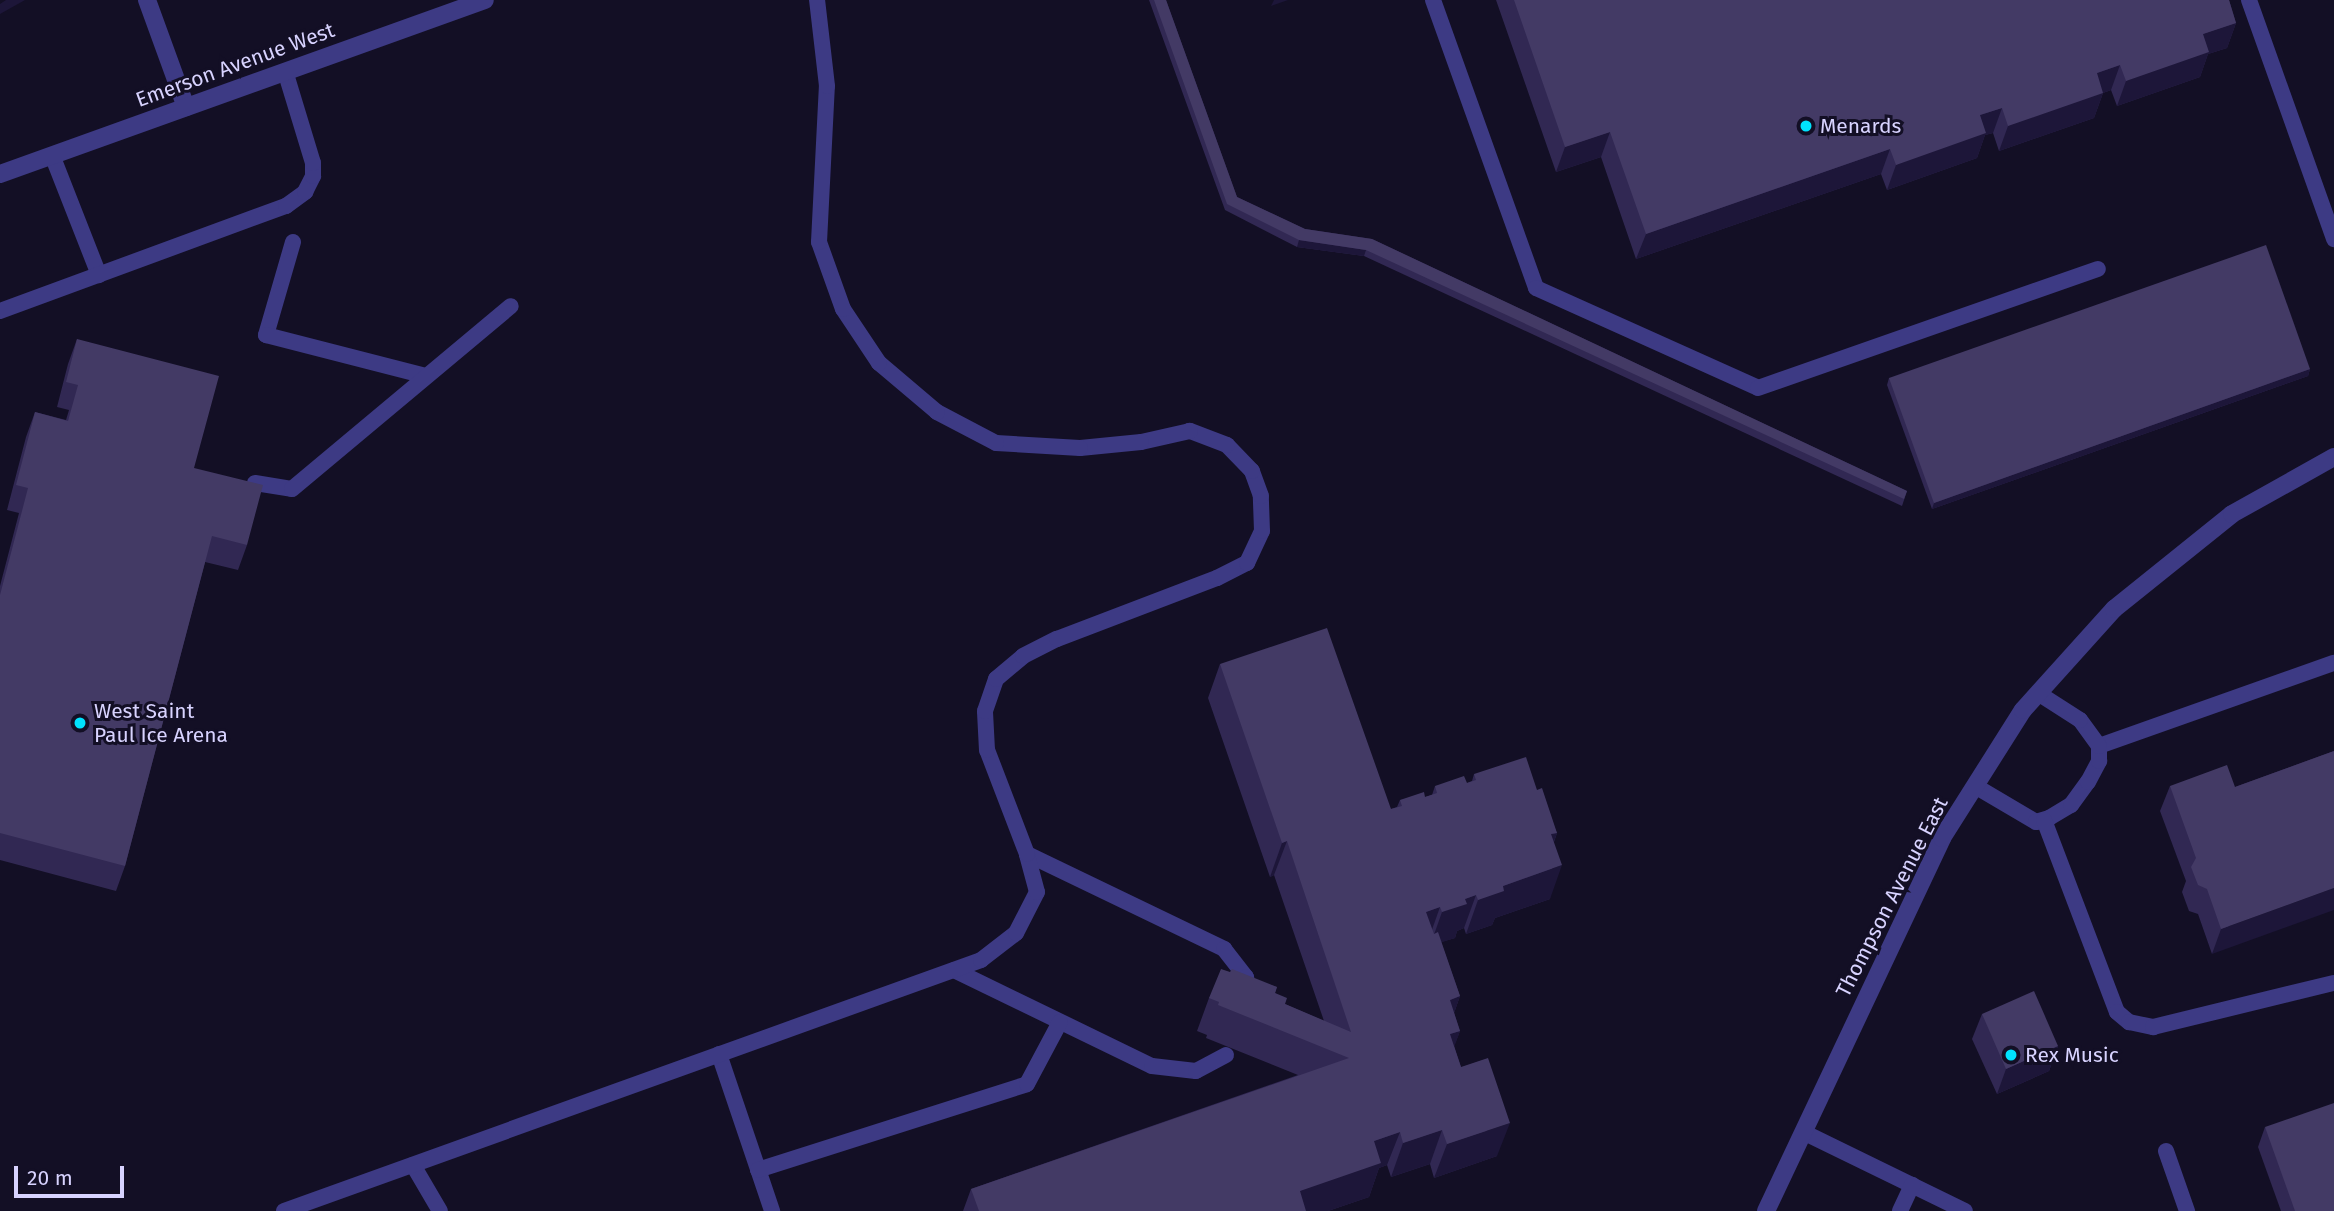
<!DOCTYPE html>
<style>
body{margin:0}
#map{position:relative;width:2334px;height:1211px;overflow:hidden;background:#130f25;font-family:"Fira Sans",sans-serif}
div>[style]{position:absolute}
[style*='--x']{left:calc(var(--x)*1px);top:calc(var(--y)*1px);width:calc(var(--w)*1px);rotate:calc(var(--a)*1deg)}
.service>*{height:16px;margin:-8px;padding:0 8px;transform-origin:8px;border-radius:8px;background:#3d3a84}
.minor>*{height:18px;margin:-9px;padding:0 9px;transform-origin:9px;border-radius:9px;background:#3d3a84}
.tertiary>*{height:18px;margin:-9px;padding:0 9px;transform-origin:9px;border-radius:9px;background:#3d3a84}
.wall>*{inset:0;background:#312853}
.shaded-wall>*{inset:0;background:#1d1639}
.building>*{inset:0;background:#433a65}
.dots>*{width:19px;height:19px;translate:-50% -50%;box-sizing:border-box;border:4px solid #130f25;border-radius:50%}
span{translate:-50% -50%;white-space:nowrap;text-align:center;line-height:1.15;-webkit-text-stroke:6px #130f25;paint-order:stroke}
.street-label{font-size:21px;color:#d8d3ff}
.poi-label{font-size:21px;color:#d8d3ff}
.left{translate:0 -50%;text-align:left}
.scale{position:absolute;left:14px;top:1166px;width:110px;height:32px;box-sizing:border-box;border:4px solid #d8d3ff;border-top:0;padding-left:9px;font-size:21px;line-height:24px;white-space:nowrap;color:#d8d3ff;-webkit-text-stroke:5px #130f25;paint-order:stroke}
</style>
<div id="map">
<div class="service">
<div style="--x:1433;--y:0;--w:306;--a:70.3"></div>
<div style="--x:1536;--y:288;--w:243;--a:24.2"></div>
<div style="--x:1758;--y:388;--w:360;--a:-19.3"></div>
<div style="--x:2249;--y:0;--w:254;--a:70.4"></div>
<div style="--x:52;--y:155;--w:129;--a:68.6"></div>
<div style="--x:293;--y:242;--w:97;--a:106.2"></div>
<div style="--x:266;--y:335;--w:165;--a:14.4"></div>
<div style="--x:0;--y:311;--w:305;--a:-20.2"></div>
<div style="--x:286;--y:206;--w:24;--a:-36"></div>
<div style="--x:305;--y:192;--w:18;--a:-63"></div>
<div style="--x:313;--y:176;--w:13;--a:-90"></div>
<div style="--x:313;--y:163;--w:96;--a:-106.9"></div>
<div style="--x:255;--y:483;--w:37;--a:9"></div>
<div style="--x:292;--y:489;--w:285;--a:-39.9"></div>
<div style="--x:2099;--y:746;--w:249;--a:-19.5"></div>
<div style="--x:1975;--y:786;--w:71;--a:30.5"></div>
<div style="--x:2036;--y:822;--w:14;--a:-17"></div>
<div style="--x:2049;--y:818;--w:26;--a:-31"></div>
<div style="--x:2071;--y:805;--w:29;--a:-54"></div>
<div style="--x:2088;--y:782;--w:24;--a:-62"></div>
<div style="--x:2099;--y:761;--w:15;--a:-90"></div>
<div style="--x:2099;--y:746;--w:32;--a:-126"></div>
<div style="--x:2080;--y:720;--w:50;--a:-147.3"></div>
<div style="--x:2044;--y:820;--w:205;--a:69.2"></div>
<div style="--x:2117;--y:1012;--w:16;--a:40"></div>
<div style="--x:2129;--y:1022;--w:25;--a:12"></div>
<div style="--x:2153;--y:1027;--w:186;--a:-13.7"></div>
<div style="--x:1027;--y:854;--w:219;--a:25.7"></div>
<div style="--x:1224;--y:949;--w:36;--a:52"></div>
<div style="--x:1246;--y:977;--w:16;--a:79"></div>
<div style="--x:954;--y:970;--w:220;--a:25.9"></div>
<div style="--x:1152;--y:1066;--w:44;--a:6.5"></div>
<div style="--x:1196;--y:1071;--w:34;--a:-28"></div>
<div style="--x:719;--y:1054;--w:166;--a:71.3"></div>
<div style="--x:1803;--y:1132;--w:180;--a:26"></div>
<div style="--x:2166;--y:1151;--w:64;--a:70.7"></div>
<div style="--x:413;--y:1165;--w:53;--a:59.6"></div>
<div style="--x:758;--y:1170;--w:282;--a:-17.7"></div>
<div style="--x:1027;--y:1084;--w:70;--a:-62"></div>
<div style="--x:284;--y:1211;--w:741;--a:-19.8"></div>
<div style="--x:981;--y:960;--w:44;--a:-37.6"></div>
<div style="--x:1016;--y:933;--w:46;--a:-62.9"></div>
<div style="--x:1037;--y:892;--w:39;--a:-105"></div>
<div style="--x:1027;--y:854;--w:111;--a:-111"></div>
<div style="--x:987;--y:750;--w:39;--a:-93"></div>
<div style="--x:985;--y:711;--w:34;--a:-71"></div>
<div style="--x:996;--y:679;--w:35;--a:-40"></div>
<div style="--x:1023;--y:656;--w:38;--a:-27"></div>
<div style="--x:1057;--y:639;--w:171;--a:-20.9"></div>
<div style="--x:1217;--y:578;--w:34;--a:-27"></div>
<div style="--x:1247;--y:563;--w:35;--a:-65"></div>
<div style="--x:1262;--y:531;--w:35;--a:-92"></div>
<div style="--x:1261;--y:496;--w:27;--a:-110"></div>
<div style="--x:1252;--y:471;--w:36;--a:-134"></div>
<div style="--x:1227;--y:445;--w:40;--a:-159"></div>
<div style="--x:1190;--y:431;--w:50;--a:167.3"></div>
<div style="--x:1141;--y:442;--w:61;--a:174.4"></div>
<div style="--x:1080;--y:448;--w:84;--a:-176.6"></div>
<div style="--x:996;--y:443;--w:67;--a:-152.3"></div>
<div style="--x:937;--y:412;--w:76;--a:-139.8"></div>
<div style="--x:879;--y:363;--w:65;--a:-123.7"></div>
<div style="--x:843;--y:309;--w:71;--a:-109.7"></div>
<div style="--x:819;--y:242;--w:156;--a:-87.1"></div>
<div style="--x:827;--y:86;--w:87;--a:-96.6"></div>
<div style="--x:1900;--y:1211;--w:29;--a:-65"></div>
</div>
<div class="minor">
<div style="--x:147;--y:0;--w:114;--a:70"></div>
</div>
<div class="tertiary">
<div style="--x:0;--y:174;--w:515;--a:-19.74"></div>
<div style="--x:1766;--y:1211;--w:412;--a:-64.7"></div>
<div style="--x:1942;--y:838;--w:151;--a:-57.7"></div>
<div style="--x:2023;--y:710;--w:136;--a:-48"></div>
<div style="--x:2114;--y:609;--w:151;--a:-38.8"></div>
<div style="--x:2232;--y:514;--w:117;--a:-29.2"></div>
</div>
<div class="wall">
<div style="clip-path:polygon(1149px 0,1166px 0,1237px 197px,1305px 229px,1372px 239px,1907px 491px,1902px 506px,1364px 256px,1297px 247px,1225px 210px)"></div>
<div style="clip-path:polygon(1496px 0,2229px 0,2236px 23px,2227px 48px,2208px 54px,2200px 77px,2117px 106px,2111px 90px,2103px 93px,2094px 118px,1999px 151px,1993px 133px,1985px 135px,1977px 158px,1887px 190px,1881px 174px,1636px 259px,1601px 157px,1556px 172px)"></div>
<div style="clip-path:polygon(77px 339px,194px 468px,247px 545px,238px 570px,205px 562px,125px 866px,116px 891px,0 860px,0 586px,19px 513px,7px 510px,26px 437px,35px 412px,66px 420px,69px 410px,57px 407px,68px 364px)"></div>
<div style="clip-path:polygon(2310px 369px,2308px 376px,1932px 509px,1887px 385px,1889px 378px)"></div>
<div style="clip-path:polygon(1220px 664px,1391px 809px,1397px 807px,1400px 800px,1425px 797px,1432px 795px,1435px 786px,1467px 783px,1472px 781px,1474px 774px,1537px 790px,1557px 833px,1554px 842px,1550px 899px,1495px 918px,1492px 925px,1466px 934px,1464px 928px,1457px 931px,1455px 938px,1441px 942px,1460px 996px,1454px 1013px,1460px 1031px,1454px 1046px,1461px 1067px,1497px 1156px,1434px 1178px,1430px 1164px,1391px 1177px,1387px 1165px,1379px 1168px,1369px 1197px,1328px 1211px,963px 1211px,971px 1189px,1298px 1075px,1206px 1038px,1207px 1035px,1197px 1031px,1209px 998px,1230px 972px,1277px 987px,1275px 993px,1285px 1004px,1324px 1021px,1274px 875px,1270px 877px,1208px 698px)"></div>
<div style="clip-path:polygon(2334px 751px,2212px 954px,2198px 914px,2189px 911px,2182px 892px,2186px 881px,2160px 811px,2170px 786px,2235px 787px)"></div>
<div style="clip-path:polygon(1982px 1014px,2058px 1046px,2049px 1071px,1997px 1094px,1972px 1039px)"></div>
<div style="clip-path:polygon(2265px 1127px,2334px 1211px,2281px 1211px,2258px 1147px)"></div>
</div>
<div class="shaded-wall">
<div style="clip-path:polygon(6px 0,25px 0,0 14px,0 4px)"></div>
<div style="clip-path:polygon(1274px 0,1288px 0,1271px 6px)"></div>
<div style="clip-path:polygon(2236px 23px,2227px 48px,2208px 54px,2200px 77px,2117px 106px,2126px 81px,2203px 34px)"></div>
<div style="clip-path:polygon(2120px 65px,2111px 90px,2103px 93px,2094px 118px,1999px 151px,2008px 126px,2097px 73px)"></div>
<div style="clip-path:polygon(2002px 108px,1993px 133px,1985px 135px,1977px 158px,1887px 190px,1896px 165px,1980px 115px)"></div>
<div style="clip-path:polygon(1610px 132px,1601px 157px,1556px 172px,1565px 147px)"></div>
<div style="clip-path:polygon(1890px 149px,1881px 174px,1636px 259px,1646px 234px)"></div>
<div style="clip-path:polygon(1299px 240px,1366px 250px,1364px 256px,1297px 247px)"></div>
<div style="clip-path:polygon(2310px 369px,2308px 376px,1932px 509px,1934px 503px)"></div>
<div style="clip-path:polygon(1557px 833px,1545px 866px,1551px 834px)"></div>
<div style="clip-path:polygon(1287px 841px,1274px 875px,1270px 877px,1282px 843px)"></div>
<div style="clip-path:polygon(1562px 865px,1550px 899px,1495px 918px,1492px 925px,1466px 934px,1478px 900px,1503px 886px)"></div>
<div style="clip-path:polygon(2334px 888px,2334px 910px,2212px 954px,2221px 929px)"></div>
<div style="clip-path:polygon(1476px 895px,1464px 928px,1457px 931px,1455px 938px,1430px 946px,1442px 912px,1465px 899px)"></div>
<div style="clip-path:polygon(1440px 907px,1428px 941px,1426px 912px)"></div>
<div style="clip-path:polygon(1460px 996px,1448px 1030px,1450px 1000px)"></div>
<div style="clip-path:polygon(1460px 1031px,1448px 1064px,1450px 1034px)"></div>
<div style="clip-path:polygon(2058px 1046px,2049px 1071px,1997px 1094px,2006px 1069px)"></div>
<div style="clip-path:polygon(1510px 1123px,1497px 1156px,1434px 1178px,1447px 1144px)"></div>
<div style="clip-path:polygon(1442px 1130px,1430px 1164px,1391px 1177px,1403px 1143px)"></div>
<div style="clip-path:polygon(1400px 1132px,1387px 1165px,1379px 1168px,1369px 1197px,1328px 1211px,1293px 1211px,1300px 1191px,1374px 1141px)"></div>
</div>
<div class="building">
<div style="clip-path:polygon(1154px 0,1166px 0,1237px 197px,1305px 229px,1372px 239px,1907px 491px,1904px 499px,1366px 250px,1299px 240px,1227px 204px)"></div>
<div style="clip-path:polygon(1514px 0,2229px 0,2236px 23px,2203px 34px,2209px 52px,2126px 81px,2120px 65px,2097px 73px,2103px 93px,2008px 126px,2002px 108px,1980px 115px,1986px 133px,1896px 165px,1890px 149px,1646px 234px,1610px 132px,1565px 147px)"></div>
<div style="clip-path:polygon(2266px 245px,2310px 369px,1934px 503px,1889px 378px)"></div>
<div style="clip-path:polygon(77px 339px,219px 376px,194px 468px,263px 485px,247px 545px,212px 536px,125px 866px,0 833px,0 595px,28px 488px,16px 485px,35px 412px,68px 421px,78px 385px,66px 382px)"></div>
<div style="clip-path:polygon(1327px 628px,1391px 809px,1402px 806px,1400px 800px,1424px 792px,1425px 797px,1437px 793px,1435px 786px,1464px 776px,1467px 783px,1476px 780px,1474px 774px,1526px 757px,1537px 790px,1542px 788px,1557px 833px,1551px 834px,1562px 865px,1503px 886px,1504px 891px,1478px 900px,1476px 895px,1465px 899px,1467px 904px,1442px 912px,1440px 907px,1426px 912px,1434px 934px,1438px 932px,1460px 996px,1450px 1000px,1460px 1031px,1450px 1034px,1461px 1067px,1488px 1058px,1510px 1123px,1447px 1144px,1442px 1130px,1403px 1143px,1400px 1132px,1374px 1141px,1381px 1163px,1300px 1191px,1306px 1211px,979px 1211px,971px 1189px,1349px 1058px,1218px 1005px,1219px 1002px,1209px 998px,1221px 969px,1230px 972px,1232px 969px,1277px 987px,1275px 993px,1287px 998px,1285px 1004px,1351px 1032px,1287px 841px,1282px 843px,1220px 664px)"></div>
<div style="clip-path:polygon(2334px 751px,2334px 888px,2221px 929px,2207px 889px,2198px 885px,2191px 867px,2196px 858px,2170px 786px,2227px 765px,2235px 787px)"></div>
<div style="clip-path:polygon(2034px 991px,2058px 1046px,2006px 1069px,1982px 1014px)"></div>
<div style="clip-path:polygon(2334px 1103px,2334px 1211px,2295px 1211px,2265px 1127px)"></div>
</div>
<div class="dots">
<div style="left:1806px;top:126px;background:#00e2fe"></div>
<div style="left:80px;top:723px;background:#00e2fe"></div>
<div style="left:2011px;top:1055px;background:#00e2fe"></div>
</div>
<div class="street-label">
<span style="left:235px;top:65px;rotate:-20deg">Emerson Avenue West</span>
<span style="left:1892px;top:897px;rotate:-63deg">Thompson Avenue East</span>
</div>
<div class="poi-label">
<span class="left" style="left:1820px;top:126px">Menards</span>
<span class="left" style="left:94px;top:723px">West Saint<br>Paul Ice Arena</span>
<span class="left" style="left:2025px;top:1055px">Rex Music</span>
</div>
<div class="scale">20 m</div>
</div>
